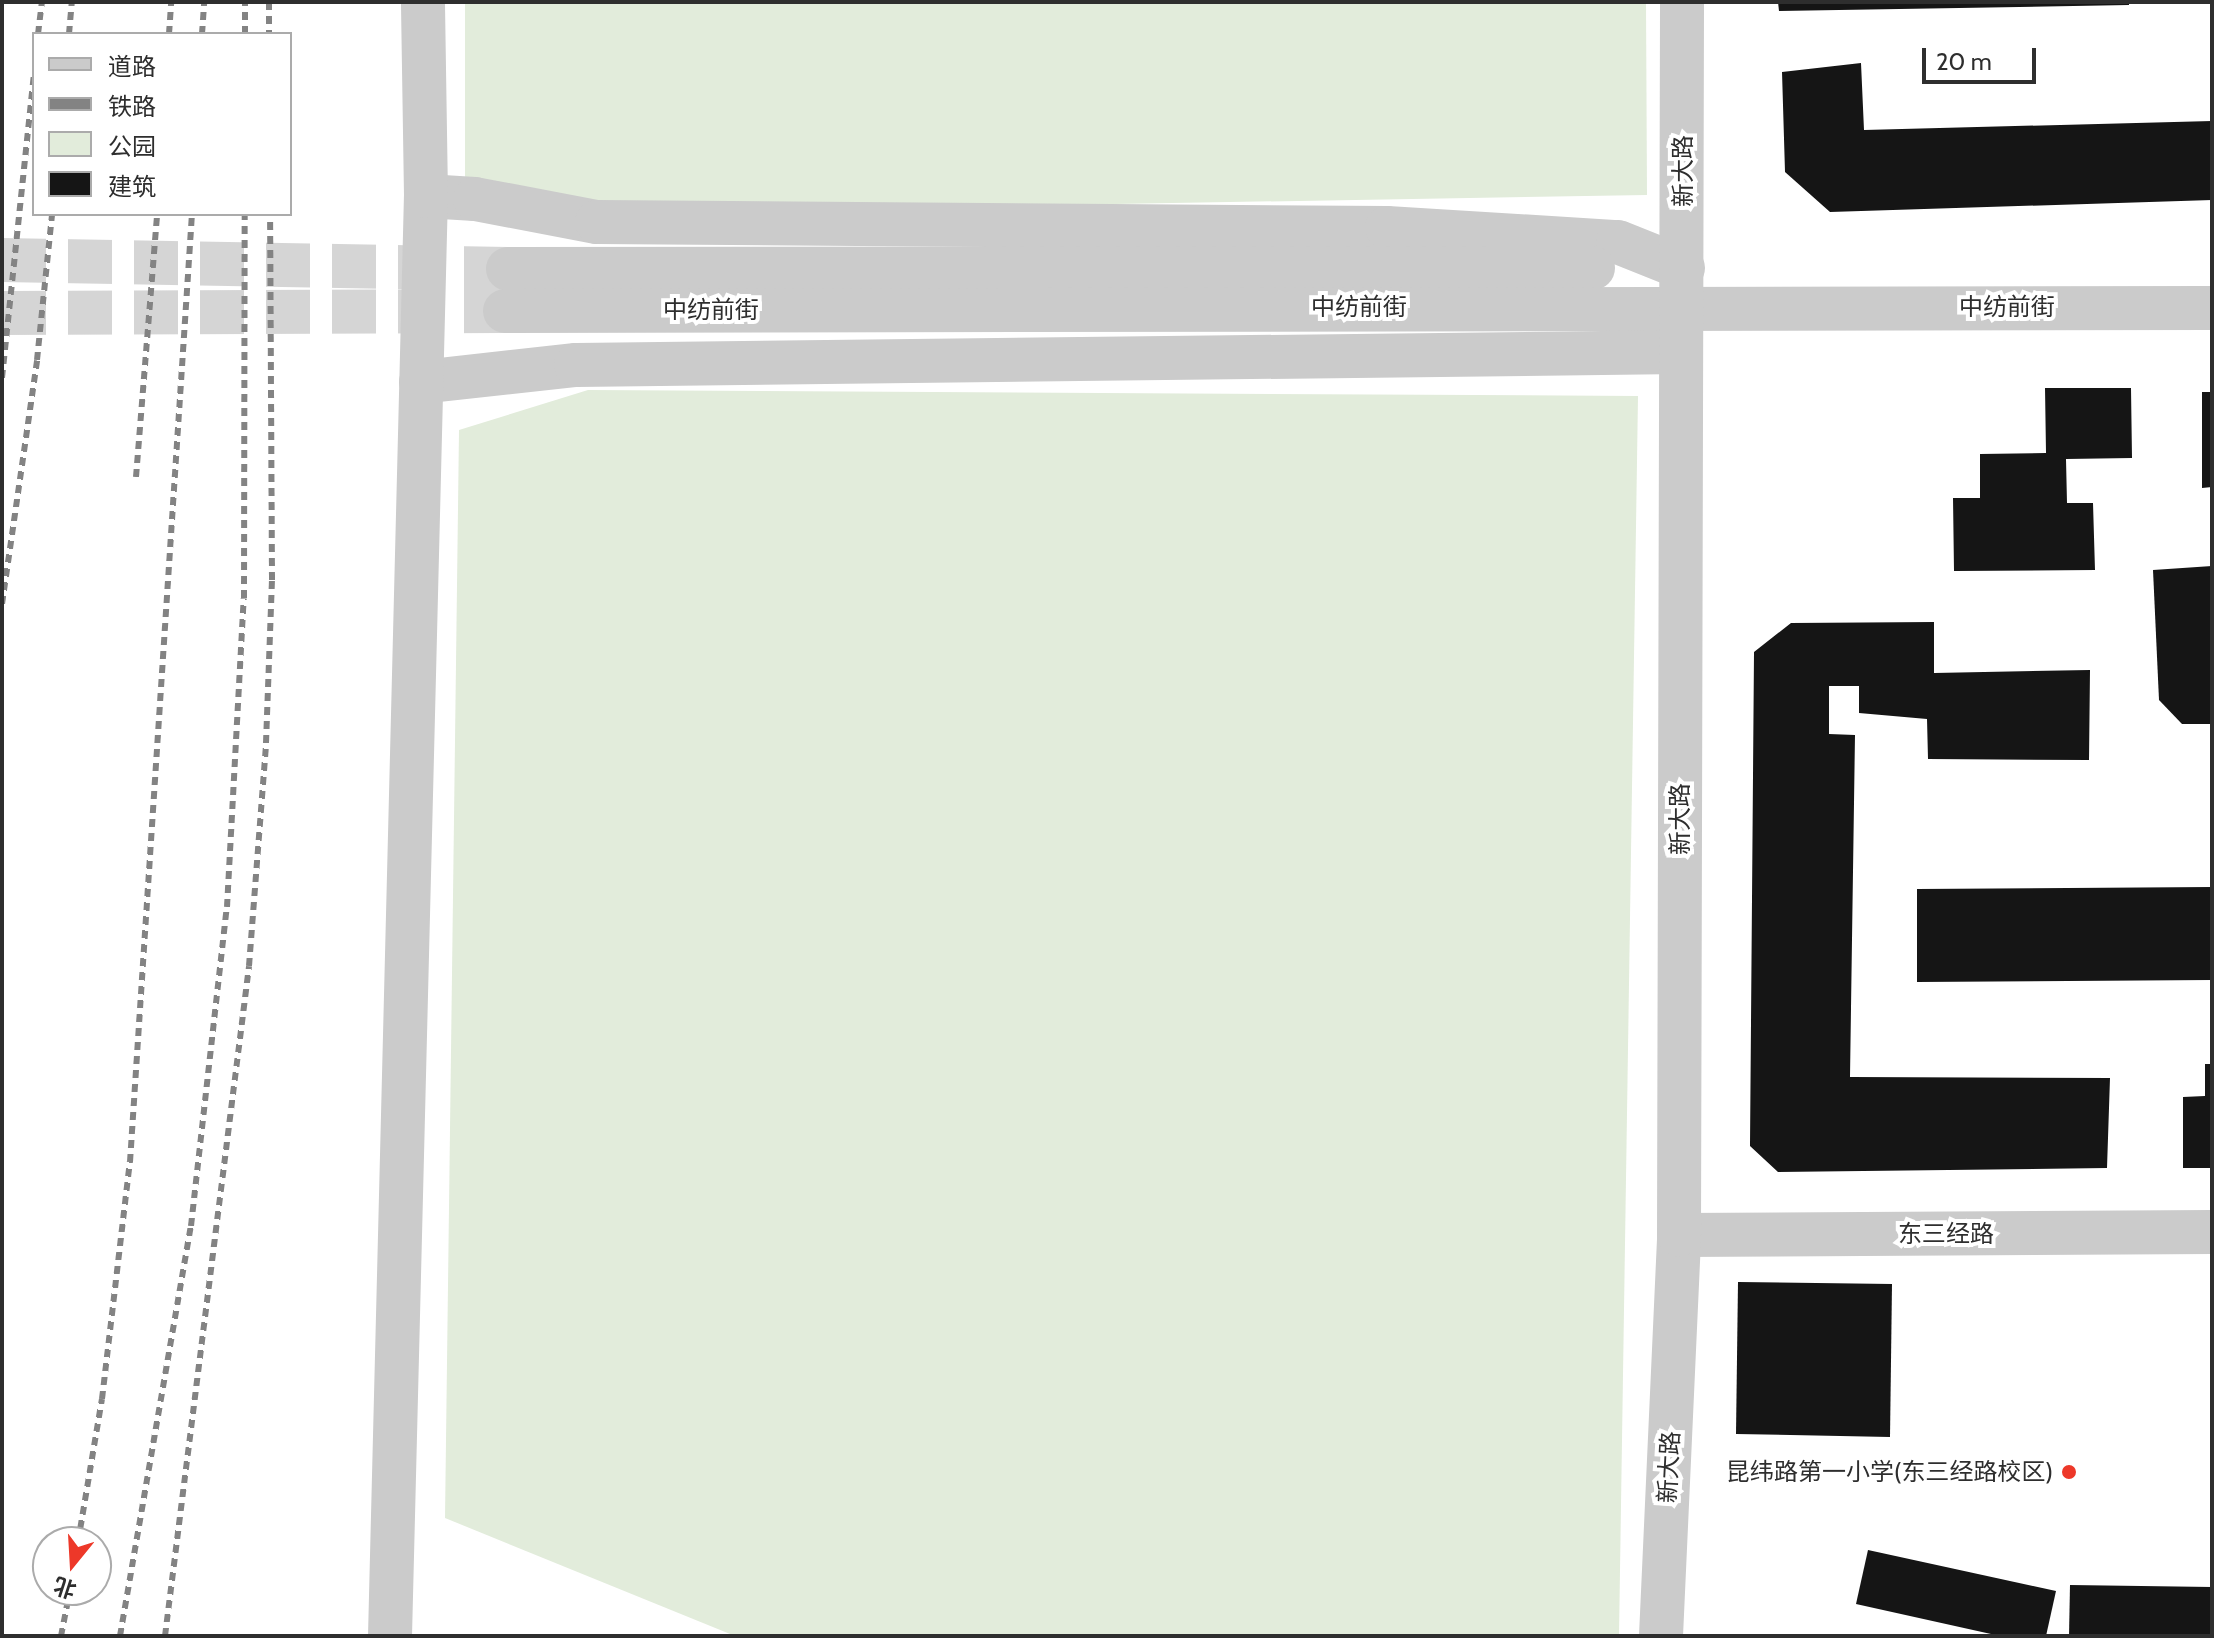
<!DOCTYPE html>
<meta charset="utf-8">
<style>
body{margin:0}
#map{position:relative;width:2214px;height:1638px;overflow:hidden;background:#fff;font-family:Cabin,"Noto Sans SC",sans-serif}
div>[style]{position:absolute}
[style*='--x']{left:calc(var(--x)*1px);top:calc(var(--y)*1px);width:calc(var(--w)*1px);rotate:calc(var(--a)*1deg)}
.green>*{inset:0;background:#e2ecdb}
.building>*{inset:0;background:#151515}
.minor-tunnel>*{height:44px;margin-top:-22px;transform-origin:0;background:repeating-linear-gradient(90deg,#d5d5d5 0 44px,transparent 0 66px)}
.minor>*{height:44px;margin:-22px;padding:0 22px;transform-origin:22px;border-radius:22px;background:#cbcbcb}
.rail>*{height:6px;margin-top:-3px;transform-origin:0;background:repeating-linear-gradient(90deg,#838383 0 8px,transparent 0 14px)}
.dots>*{width:22px;height:22px;translate:-50% -50%;box-sizing:border-box;border:4px solid #fff;border-radius:50%}
span{translate:-50% -50%;white-space:nowrap;text-align:center;line-height:1.15;-webkit-text-stroke:8px #fff;paint-order:stroke}
.street-label{font-size:24px;color:#2e2e2e}
.poi-label{font-size:24px;color:#2e2e2e}
.right{translate:-100% -50%;text-align:right}
.frame{position:absolute;inset:0;border:4px solid #2e2e2e;pointer-events:none}
.legend{position:absolute;left:32px;top:32px;width:260px;height:184px;box-sizing:border-box;background:#fff;border:2px solid #ababab;margin:0;padding:10px 14px;list-style:none;font-size:24px;color:#2e2e2e}
.legend li{display:flex;align-items:center;gap:16px;height:40px}
.legend b{width:40px;border:2px solid #ababab}
.north{position:absolute;left:32px;top:1526px;width:80px;height:80px;box-sizing:border-box;background:#fff;border:2px solid #ababab;border-radius:50%;rotate:198deg;font-size:22px;font-weight:700;line-height:32px;text-align:center;color:#2e2e2e}
.north::after{content:'';display:block;margin:auto;width:28px;height:36px;background:#ed3829;clip-path:polygon(50% 0,100% 100%,50% 72%,0 100%)}
.scale{position:absolute;left:1922px;top:48px;width:114px;height:36px;box-sizing:border-box;border:4px solid #2e2e2e;border-top:0;padding-left:10px;font-size:24px;line-height:28px;white-space:nowrap;color:#2e2e2e;-webkit-text-stroke:6px #fff;paint-order:stroke}
</style>
<div id="map">
<div class="green">
<div style="clip-path:polygon(465px 2px,1646px 2px,1647px 195px,465px 215px)"></div>
<div style="clip-path:polygon(588px 390px,1638px 396px,1619px 1636px,735px 1636px,445px 1518px,459px 430px)"></div>
</div>
<div class="building">
<div style="clip-path:polygon(1778px 2px,2129px 2px,2129px 5px,1779px 11px)"></div>
<div style="clip-path:polygon(1861px 63px,1864px 130px,2212px 121px,2212px 200px,1830px 212px,1785px 172px,1782px 72px)"></div>
<div style="clip-path:polygon(2045px 388px,2131px 388px,2132px 458px,2066px 459px,2067px 503px,2093px 503px,2095px 570px,1954px 571px,1953px 498px,1980px 498px,1980px 454px,2046px 453px)"></div>
<div style="clip-path:polygon(2202px 392px,2212px 392px,2212px 487px,2202px 488px)"></div>
<div style="clip-path:polygon(2212px 566px,2212px 724px,2182px 724px,2159px 700px,2153px 570px)"></div>
<div style="clip-path:polygon(1934px 622px,1934px 673px,2090px 670px,2089px 760px,1928px 759px,1927px 719px,1859px 713px,1859px 686px,1829px 686px,1829px 734px,1855px 735px,1850px 1077px,2110px 1078px,2107px 1168px,1778px 1172px,1750px 1146px,1754px 652px,1791px 623px)"></div>
<div style="clip-path:polygon(2212px 887px,2212px 980px,1917px 982px,1917px 889px)"></div>
<div style="clip-path:polygon(2205px 1064px,2212px 1064px,2212px 1168px,2183px 1168px,2183px 1097px,2205px 1096px)"></div>
<div style="clip-path:polygon(1738px 1282px,1892px 1284px,1890px 1437px,1736px 1434px)"></div>
<div style="clip-path:polygon(1868px 1550px,2056px 1591px,2046px 1636px,2000px 1636px,1856px 1604px)"></div>
<div style="clip-path:polygon(2070px 1585px,2212px 1587px,2212px 1636px,2069px 1636px)"></div>
</div>
<div class="minor-tunnel">
<div style="--x:2;--y:260;--w:506;--a:1.02"></div>
<div style="--x:2;--y:313;--w:503;--a:-0.23"></div>
</div>
<div class="minor">
<div style="--x:426;--y:196;--w:49;--a:3.5"></div>
<div style="--x:475;--y:199;--w:124;--a:10.7"></div>
<div style="--x:597;--y:222;--w:790;--a:0.44"></div>
<div style="--x:1387;--y:228;--w:231;--a:3.5"></div>
<div style="--x:1618;--y:242;--w:70;--a:21.8"></div>
<div style="--x:508;--y:269;--w:1085;--a:-0.05"></div>
<div style="--x:505;--y:311;--w:1707;--a:-0.1"></div>
<div style="--x:421;--y:382;--w:156;--a:-6.3"></div>
<div style="--x:576;--y:365;--w:1105;--a:-0.67"></div>
<div style="--x:1679;--y:1235;--w:533;--a:-0.32"></div>
<div style="--x:390;--y:1636;--w:1440;--a:-88.57"></div>
<div style="--x:426;--y:196;--w:194;--a:-90.9"></div>
<div style="--x:1661;--y:1636;--w:401;--a:-87.4"></div>
<div style="--x:1679;--y:1235;--w:1233;--a:-89.86"></div>
</div>
<div class="rail">
<div style="--x:269;--y:2;--w:32;--a:90"></div>
<div style="--x:38;--y:34;--w:32;--a:-83"></div>
<div style="--x:69;--y:34;--w:32;--a:-85"></div>
<div style="--x:169;--y:34;--w:32;--a:-86"></div>
<div style="--x:202;--y:34;--w:32;--a:-86"></div>
<div style="--x:245;--y:34;--w:32;--a:-90"></div>
<div style="--x:2;--y:378;--w:304;--a:-84"></div>
<div style="--x:136;--y:477;--w:264;--a:-85.4"></div>
<div style="--x:2;--y:604;--w:246;--a:-81.8"></div>
<div style="--x:37;--y:360;--w:147;--a:-84.1"></div>
<div style="--x:78;--y:1542;--w:145;--a:-80.5"></div>
<div style="--x:102;--y:1399;--w:239;--a:-83.3"></div>
<div style="--x:130;--y:1162;--w:950;--a:-86.26"></div>
<div style="--x:61;--y:1636;--w:47;--a:-78.9"></div>
<div style="--x:120;--y:1636;--w:416;--a:-80.2"></div>
<div style="--x:191;--y:1226;--w:321;--a:-83.6"></div>
<div style="--x:227;--y:907;--w:309;--a:-86.9"></div>
<div style="--x:244;--y:598;--w:384;--a:-89.9"></div>
<div style="--x:165;--y:1636;--w:675;--a:-82.85"></div>
<div style="--x:249;--y:966;--w:224;--a:-85.6"></div>
<div style="--x:266;--y:743;--w:163;--a:-87.9"></div>
<div style="--x:272;--y:580;--w:366;--a:-90.3"></div>
</div>
<div class="dots">
<div style="left:2069px;top:1472px;background:#ed3829"></div>
</div>
<div class="street-label">
<span style="left:1683px;top:171px;rotate:-90deg">新大路</span>
<span style="left:1359px;top:307px">中纺前街</span>
<span style="left:2007px;top:307px">中纺前街</span>
<span style="left:711px;top:310px">中纺前街</span>
<span style="left:1680px;top:819px;rotate:-90deg">新大路</span>
<span style="left:1946px;top:1234px">东三经路</span>
<span style="left:1669px;top:1467px;rotate:-87deg">新大路</span>
</div>
<div class="poi-label">
<span class="right" style="left:2053px;top:1472px">昆纬路第一小学(东三经路校区)</span>
</div>
<div class="frame"></div>
<ul class="legend">
<li><b style="height:10px;background:#cbcbcb"></b>道路</li>
<li><b style="height:10px;background:#838383"></b>铁路</li>
<li><b style="height:22px;background:#e2ecdb"></b>公园</li>
<li><b style="height:22px;background:#151515"></b>建筑</li>
</ul>
<div class="north">北</div>
<div class="scale">20 m</div>
</div>
